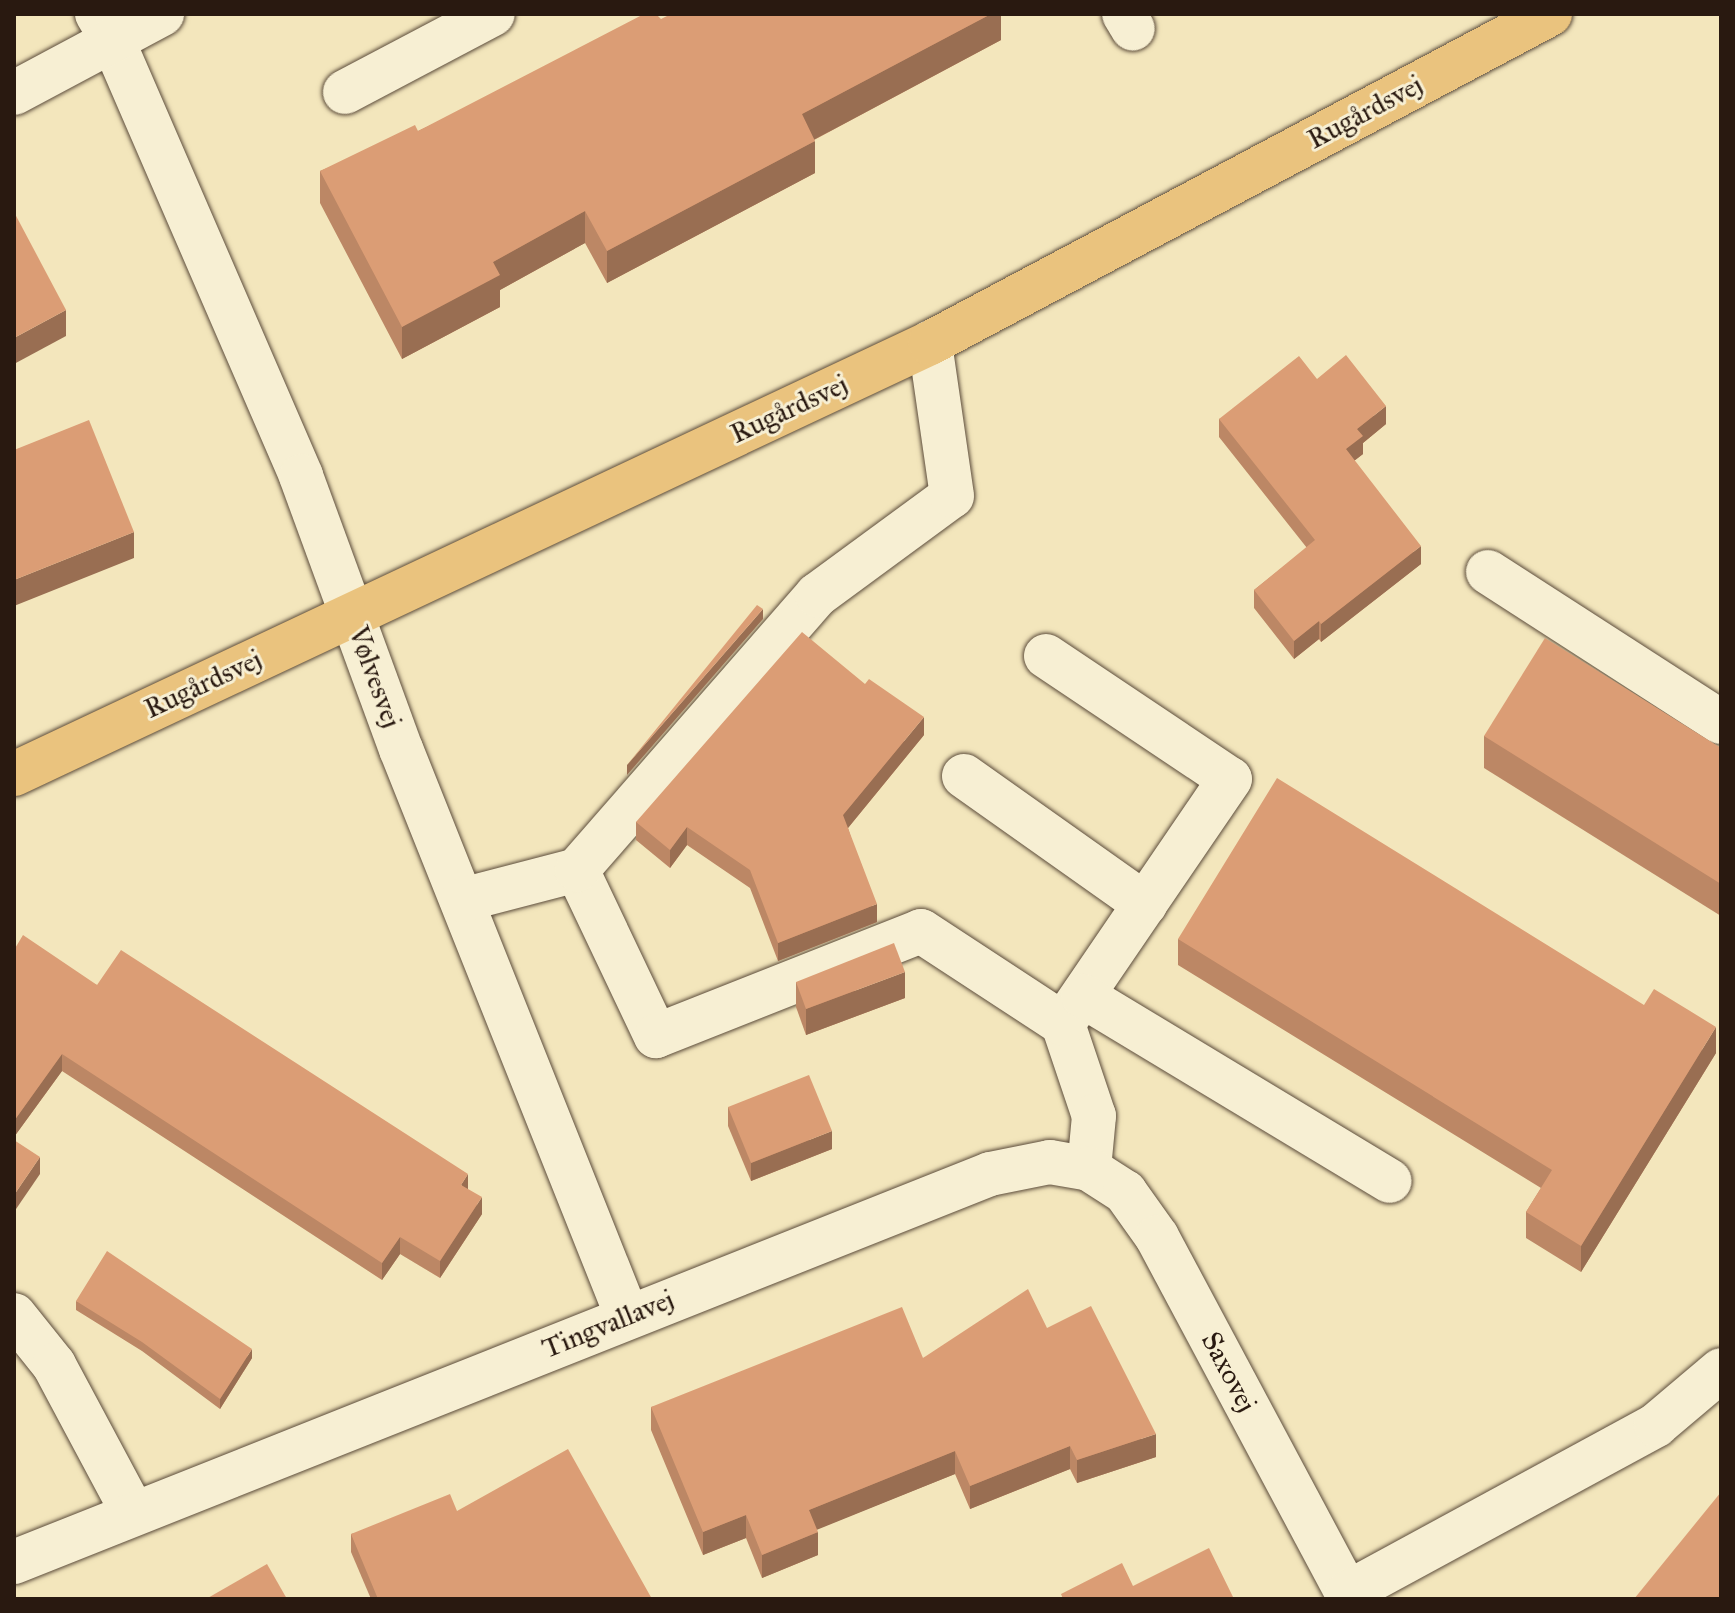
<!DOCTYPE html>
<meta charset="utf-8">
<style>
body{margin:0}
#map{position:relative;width:1735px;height:1613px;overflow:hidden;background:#f3e6bc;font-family:"IM FELL Great Primer",serif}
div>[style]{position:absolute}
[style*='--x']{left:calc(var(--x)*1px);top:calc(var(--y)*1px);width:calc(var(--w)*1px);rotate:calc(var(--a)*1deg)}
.roads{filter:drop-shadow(0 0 2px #5c4c3b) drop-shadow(0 0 2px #5c4c3b)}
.minor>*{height:44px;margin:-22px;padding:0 22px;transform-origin:22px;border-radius:22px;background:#f7efd3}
.major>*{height:44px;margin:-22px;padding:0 22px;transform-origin:22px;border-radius:22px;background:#eac37e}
.wall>*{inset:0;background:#bc8765}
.shaded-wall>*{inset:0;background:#996e52}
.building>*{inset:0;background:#db9d75}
span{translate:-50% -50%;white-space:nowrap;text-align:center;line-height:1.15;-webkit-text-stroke:6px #f7efd3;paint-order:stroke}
.street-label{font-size:28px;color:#291910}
.frame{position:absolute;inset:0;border:16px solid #291910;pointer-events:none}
</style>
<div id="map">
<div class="roads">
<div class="minor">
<div style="--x:97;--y:14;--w:31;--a:59"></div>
<div style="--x:113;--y:41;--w:474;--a:66.6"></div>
<div style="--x:301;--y:476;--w:291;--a:69.9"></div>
<div style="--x:401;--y:749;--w:610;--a:68.27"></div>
<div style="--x:1124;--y:14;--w:17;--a:59"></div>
<div style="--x:345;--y:92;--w:167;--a:-27.8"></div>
<div style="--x:14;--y:93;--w:168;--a:-28.1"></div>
<div style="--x:1488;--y:572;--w:277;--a:32.8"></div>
<div style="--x:1046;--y:656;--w:221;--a:33.8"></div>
<div style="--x:1230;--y:779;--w:297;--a:124.3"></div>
<div style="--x:1063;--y:1024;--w:97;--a:71.4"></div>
<div style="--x:1094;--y:1116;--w:53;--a:95.4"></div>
<div style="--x:964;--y:776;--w:222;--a:35.3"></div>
<div style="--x:577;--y:870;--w:184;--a:64.6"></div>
<div style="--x:656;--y:1036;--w:285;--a:-21.6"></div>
<div style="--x:921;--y:931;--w:170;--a:33.2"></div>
<div style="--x:462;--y:900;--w:119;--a:-14.6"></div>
<div style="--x:577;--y:870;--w:365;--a:-48.9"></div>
<div style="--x:817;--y:595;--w:167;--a:-36.3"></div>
<div style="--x:952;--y:496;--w:155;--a:-98.2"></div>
<div style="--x:1083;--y:996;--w:358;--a:31.1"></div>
<div style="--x:14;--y:1315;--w:64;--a:51.3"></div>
<div style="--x:54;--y:1365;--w:168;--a:61.9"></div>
<div style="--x:14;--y:1562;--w:1050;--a:-21.68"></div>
<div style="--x:990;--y:1174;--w:61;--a:-11.3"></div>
<div style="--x:1050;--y:1162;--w:40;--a:10"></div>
<div style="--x:1089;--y:1169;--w:43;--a:32.6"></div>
<div style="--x:1125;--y:1192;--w:55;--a:54.6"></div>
<div style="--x:1157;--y:1237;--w:410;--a:61.9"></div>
<div style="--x:1347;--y:1593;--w:352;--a:-28.5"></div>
<div style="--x:1656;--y:1425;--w:85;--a:-40.2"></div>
</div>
<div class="major">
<div style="--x:14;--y:774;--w:1012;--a:-25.2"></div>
<div style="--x:930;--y:343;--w:702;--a:-27.95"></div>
</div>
</div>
<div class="wall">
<div style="clip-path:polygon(1001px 14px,1001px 40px,814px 140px,815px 173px,607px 283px,585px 243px,500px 290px,500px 307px,402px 359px,320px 203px,320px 171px,418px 131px,661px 19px)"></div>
<div style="clip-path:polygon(1317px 379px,1386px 424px,1363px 443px,1363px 454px,1354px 461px,1421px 564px,1321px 642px,1319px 639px,1294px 659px,1254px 608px,1254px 590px,1307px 548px,1219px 437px,1219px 419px)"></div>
<div style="clip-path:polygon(924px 735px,848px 828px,877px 922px,778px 961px,750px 888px,687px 845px,670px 868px,636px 840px,636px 822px)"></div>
<div style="clip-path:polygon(1484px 736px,1721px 748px,1721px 916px,1484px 768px)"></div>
<div style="clip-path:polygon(1178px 939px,1716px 1053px,1581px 1272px,1526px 1238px,1526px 1212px,1541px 1188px,1178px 965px)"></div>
<div style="clip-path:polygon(14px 950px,97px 985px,468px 1190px,482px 1214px,440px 1278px,400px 1254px,382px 1280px,62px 1071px,14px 1137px)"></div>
<div style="clip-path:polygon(796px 982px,905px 998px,806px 1035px,796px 1007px)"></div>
<div style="clip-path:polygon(728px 1107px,832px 1149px,751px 1181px,728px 1126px)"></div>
<div style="clip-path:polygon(76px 1301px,252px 1358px,220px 1409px,142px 1351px,76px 1310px)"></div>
<div style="clip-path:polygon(1047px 1328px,1156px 1457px,1077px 1483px,1070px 1469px,970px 1509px,955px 1474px,817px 1529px,818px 1555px,762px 1578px,746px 1538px,703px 1555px,651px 1430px,651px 1407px,923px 1358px)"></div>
<div style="clip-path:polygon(457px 1511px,652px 1599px,371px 1599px,351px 1552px,351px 1534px)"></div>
</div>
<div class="shaded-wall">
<div style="clip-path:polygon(991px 14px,1001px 14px,1001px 40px,802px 146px,802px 114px)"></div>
<div style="clip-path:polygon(815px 141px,815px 173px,607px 283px,607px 251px)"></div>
<div style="clip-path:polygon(585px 211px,585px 243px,500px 290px,500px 307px,402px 359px,402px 327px,493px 262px)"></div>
<div style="clip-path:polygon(66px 310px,66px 336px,14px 364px,14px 338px)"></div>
<div style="clip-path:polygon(1386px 406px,1386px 424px,1363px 443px,1363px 454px,1346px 467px,1346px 449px,1357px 429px)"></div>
<div style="clip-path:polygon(134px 532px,134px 558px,14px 606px,14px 580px)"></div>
<div style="clip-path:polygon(1421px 546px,1421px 564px,1321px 642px,1321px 624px)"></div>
<div style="clip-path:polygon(763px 609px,763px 619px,627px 775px,627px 765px)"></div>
<div style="clip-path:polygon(1319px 621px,1319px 639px,1294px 659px,1294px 641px)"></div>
<div style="clip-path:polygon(924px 717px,924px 735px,843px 834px,843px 815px)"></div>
<div style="clip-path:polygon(687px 827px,687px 845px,670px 868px,670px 850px)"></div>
<div style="clip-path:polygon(877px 904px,877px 922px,778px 961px,778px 943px)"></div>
<div style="clip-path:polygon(905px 972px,905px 998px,806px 1035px,806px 1009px)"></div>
<div style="clip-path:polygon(1716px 1027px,1716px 1053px,1581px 1272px,1581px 1246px)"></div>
<div style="clip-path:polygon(62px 1054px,62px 1071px,14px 1137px,14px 1121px)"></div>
<div style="clip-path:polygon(832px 1131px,832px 1149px,751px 1181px,751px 1163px)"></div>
<div style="clip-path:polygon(40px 1157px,40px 1174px,14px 1212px,14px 1195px)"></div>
<div style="clip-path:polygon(468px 1174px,468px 1191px,461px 1185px)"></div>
<div style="clip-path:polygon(482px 1197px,482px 1214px,440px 1278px,440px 1261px)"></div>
<div style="clip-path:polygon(400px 1237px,400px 1254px,382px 1280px,382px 1263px)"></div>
<div style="clip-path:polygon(252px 1349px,252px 1358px,220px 1409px,220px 1399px)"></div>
<div style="clip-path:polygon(1156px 1434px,1156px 1457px,1077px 1483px,1077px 1460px)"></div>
<div style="clip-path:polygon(1070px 1446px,1070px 1469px,970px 1509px,970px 1486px)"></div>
<div style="clip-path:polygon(955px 1451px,955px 1474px,809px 1533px,809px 1510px)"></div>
<div style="clip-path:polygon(746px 1515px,746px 1538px,703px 1555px,703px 1532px)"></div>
<div style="clip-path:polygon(818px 1532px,818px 1555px,762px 1578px,762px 1555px)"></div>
</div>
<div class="building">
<div style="clip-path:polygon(644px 14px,656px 14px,661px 19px,671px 14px,991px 14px,802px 114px,815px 141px,607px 251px,585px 211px,493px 262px,500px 275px,402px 327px,320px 171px,415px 125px,418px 131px)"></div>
<div style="clip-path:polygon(14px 212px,66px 310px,14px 338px)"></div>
<div style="clip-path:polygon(1346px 355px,1386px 406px,1357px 429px,1363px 436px,1346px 449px,1421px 546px,1321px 624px,1319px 621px,1294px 641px,1254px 590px,1315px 540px,1219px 419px,1299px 356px,1317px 379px)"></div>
<div style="clip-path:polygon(89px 420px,134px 532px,14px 580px,14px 450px)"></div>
<div style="clip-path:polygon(757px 605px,763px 609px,627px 765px)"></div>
<div style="clip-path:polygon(802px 632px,865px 684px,869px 679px,924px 717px,843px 815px,877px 904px,778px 943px,750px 870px,687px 827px,670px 850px,636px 822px)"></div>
<div style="clip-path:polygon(1545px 638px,1721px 748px,1721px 884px,1484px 736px)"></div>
<div style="clip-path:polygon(1277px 778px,1644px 1005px,1654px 989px,1716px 1027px,1581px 1246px,1526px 1212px,1552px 1170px,1178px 939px)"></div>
<div style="clip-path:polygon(23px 935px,97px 985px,121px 950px,468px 1174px,461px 1185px,482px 1197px,440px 1261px,400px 1237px,382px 1263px,62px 1054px,14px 1121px,14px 950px)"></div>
<div style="clip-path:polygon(894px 943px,905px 972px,806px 1009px,796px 982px)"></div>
<div style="clip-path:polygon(809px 1075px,832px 1131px,751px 1163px,728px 1107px)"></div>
<div style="clip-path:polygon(14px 1140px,40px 1157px,14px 1195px)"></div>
<div style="clip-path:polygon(107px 1251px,252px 1349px,220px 1399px,142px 1342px,76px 1301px)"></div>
<div style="clip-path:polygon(1028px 1289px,1047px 1328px,1091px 1306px,1156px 1434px,1077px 1460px,1070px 1446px,970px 1486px,955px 1451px,809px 1510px,818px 1532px,762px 1555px,746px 1515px,703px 1532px,651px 1407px,902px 1307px,923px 1358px)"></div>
<div style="clip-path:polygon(568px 1449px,652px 1599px,378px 1599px,351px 1534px,450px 1494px,457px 1511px)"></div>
<div style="clip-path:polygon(1721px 1492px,1721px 1599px,1634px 1599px)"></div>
<div style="clip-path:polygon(1209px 1548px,1234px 1599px,1063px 1599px,1061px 1594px,1122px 1563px,1133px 1586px)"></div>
<div style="clip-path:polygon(267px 1564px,287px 1599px,206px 1599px)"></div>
</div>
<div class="street-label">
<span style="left:1365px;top:112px;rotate:-28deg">Rugårdsvej</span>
<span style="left:789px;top:409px;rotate:-25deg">Rugårdsvej</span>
<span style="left:375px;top:677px;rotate:70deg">Vølvesvej</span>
<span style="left:203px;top:684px;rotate:-25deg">Rugårdsvej</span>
<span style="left:608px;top:1324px;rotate:-22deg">Tingvallavej</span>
<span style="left:1229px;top:1372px;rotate:62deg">Saxovej</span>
</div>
<div class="frame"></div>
</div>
